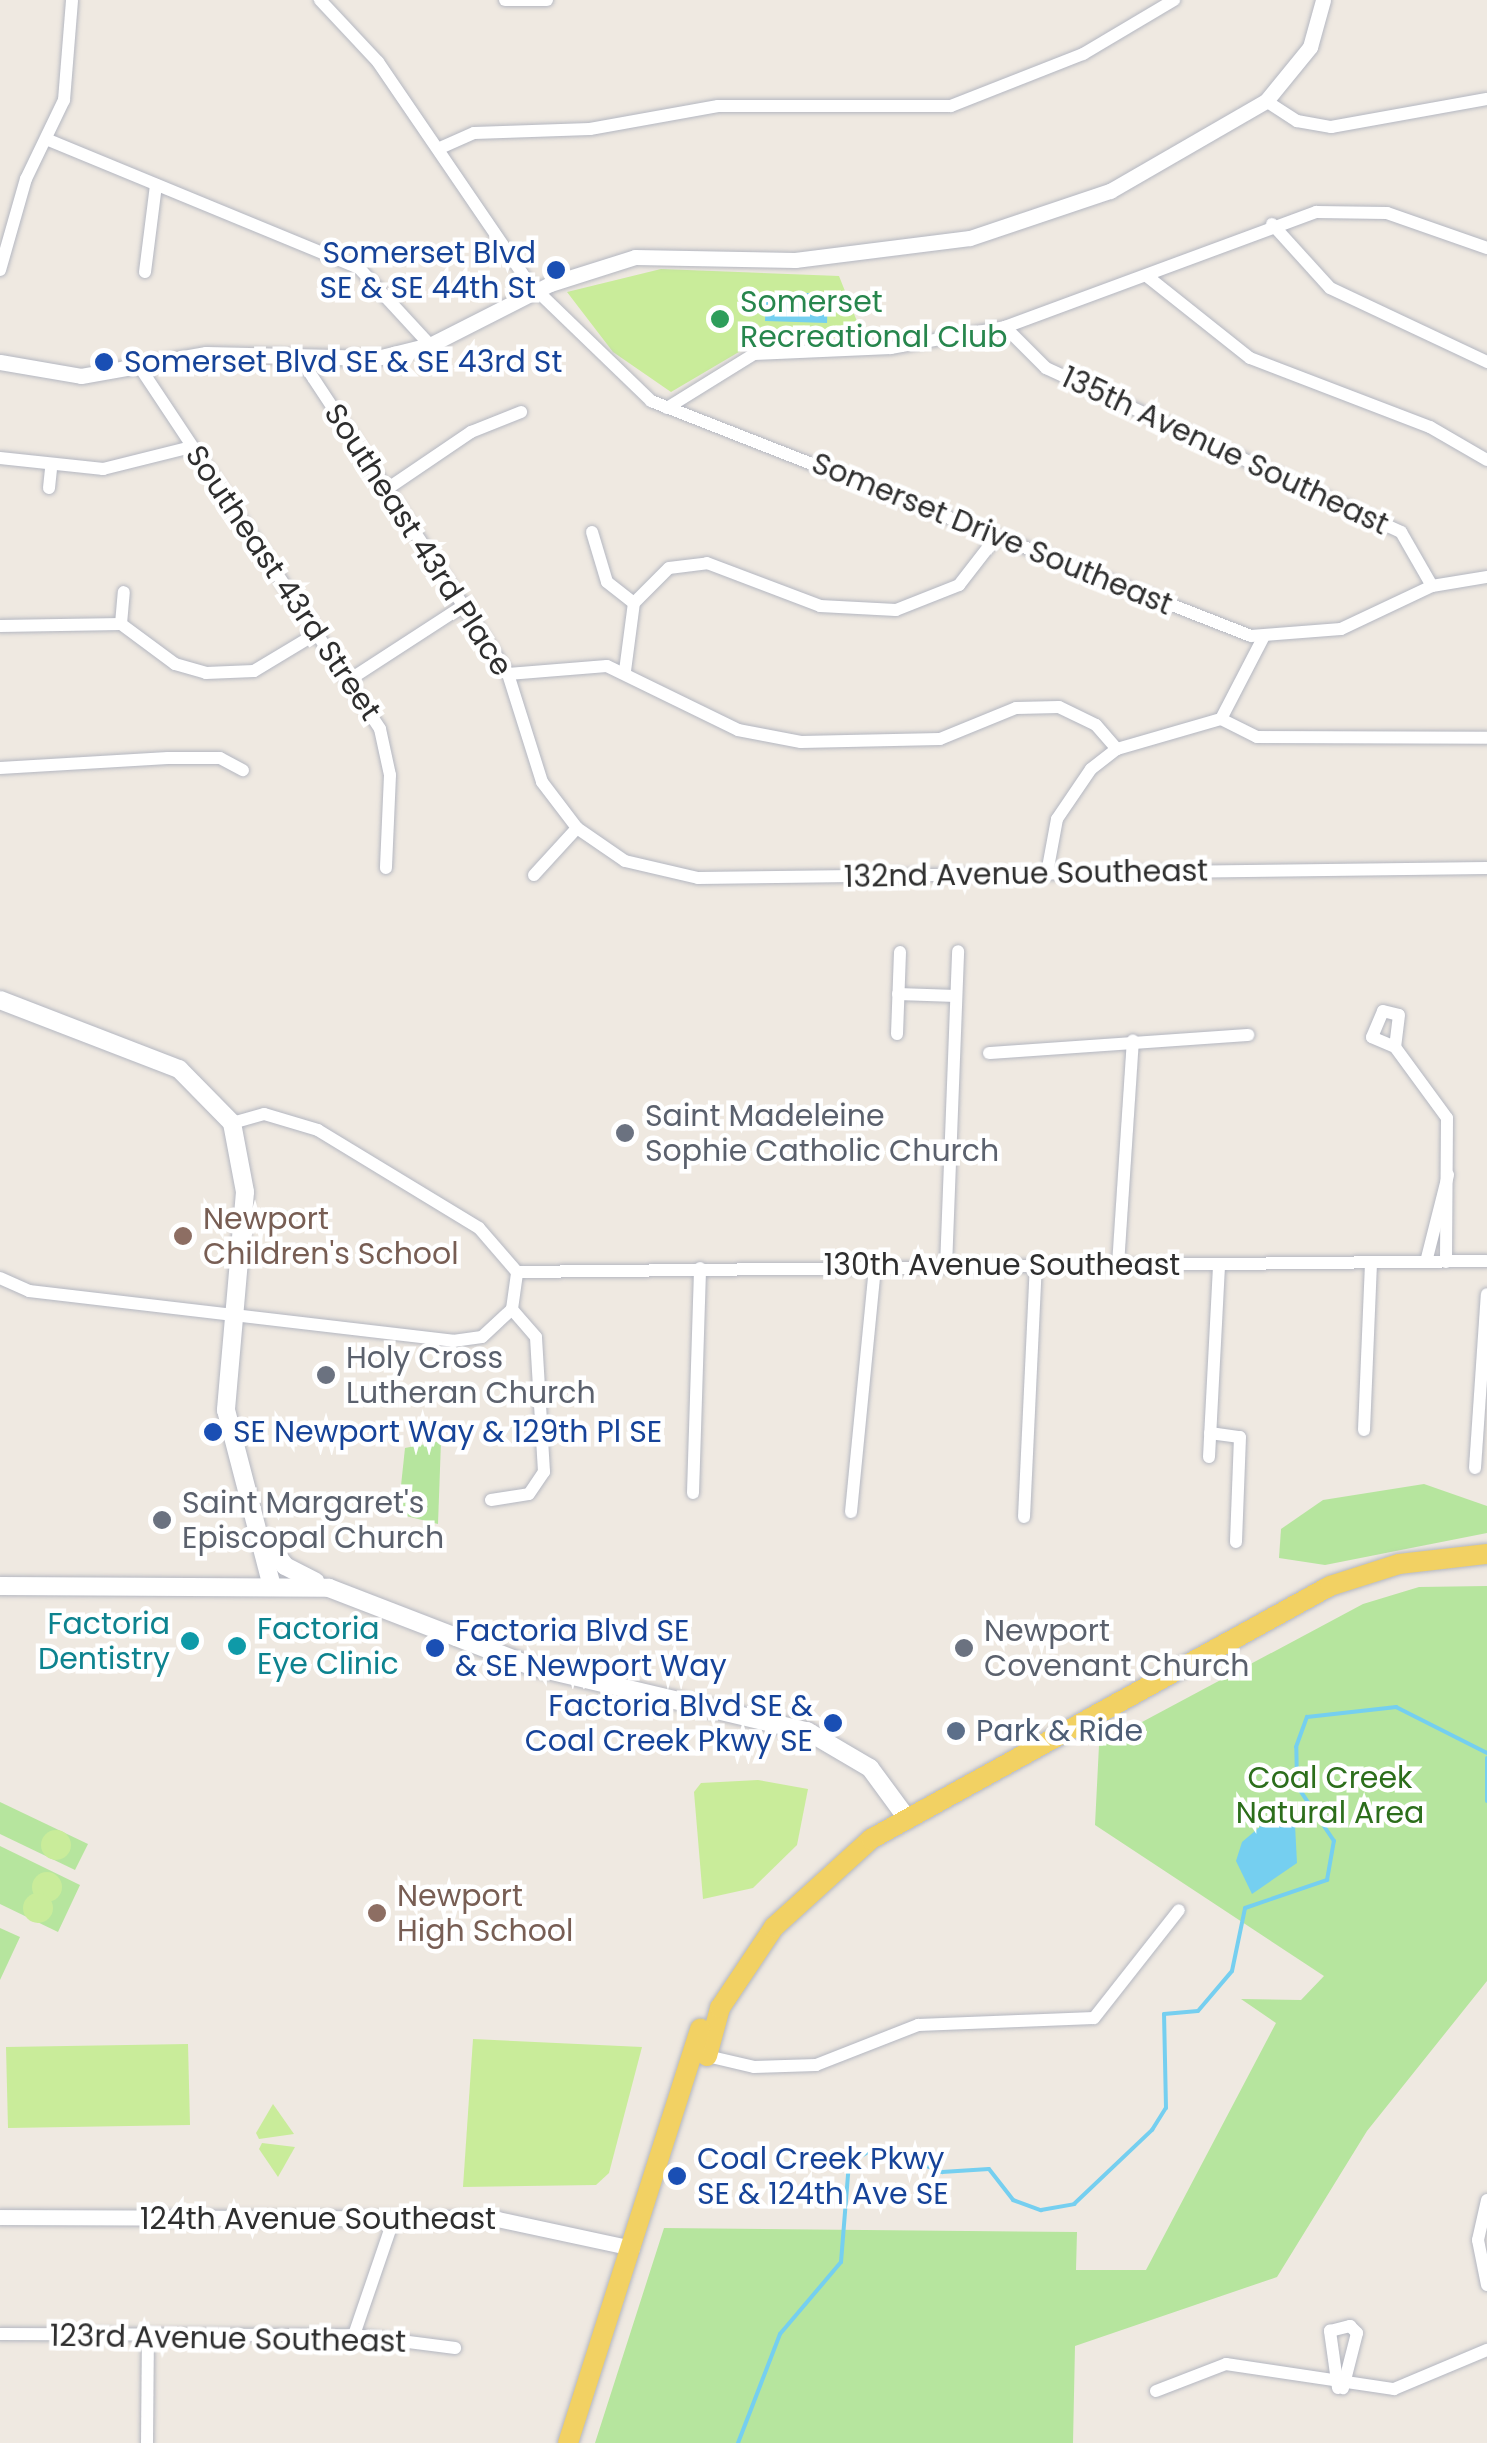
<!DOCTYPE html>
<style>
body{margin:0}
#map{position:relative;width:1487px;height:2443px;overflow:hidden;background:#efe9e1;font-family:Poppins,sans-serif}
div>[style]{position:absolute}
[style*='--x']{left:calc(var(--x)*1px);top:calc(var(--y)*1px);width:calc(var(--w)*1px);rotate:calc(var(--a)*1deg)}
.green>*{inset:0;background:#b6e59e}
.pitch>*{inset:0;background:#c9ec9a}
.round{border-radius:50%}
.water>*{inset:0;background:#75cff0}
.stream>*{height:4px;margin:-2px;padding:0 2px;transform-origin:2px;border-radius:2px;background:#75cff0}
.roads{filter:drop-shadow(0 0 2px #b4b7c1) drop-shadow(0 0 2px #b4b7c1)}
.minor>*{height:12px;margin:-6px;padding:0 6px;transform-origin:6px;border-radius:6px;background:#fff}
.tertiary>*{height:15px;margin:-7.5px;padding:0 7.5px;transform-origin:7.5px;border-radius:7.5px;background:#fff}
.secondary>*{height:18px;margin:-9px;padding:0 9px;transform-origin:9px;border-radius:9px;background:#fff}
.primary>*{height:20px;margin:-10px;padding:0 10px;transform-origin:10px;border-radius:10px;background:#f2d163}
.dots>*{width:28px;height:28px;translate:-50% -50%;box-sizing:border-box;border:5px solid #fff;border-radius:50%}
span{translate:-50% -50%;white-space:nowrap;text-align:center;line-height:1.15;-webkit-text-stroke:9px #fff;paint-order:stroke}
.transit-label{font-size:30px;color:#164399}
.right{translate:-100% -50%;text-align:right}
.left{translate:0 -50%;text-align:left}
.leisure-label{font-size:30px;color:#27864d}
.street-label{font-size:30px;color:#2e2e2e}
.worship-label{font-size:30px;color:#5b616d}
.education-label{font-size:30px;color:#785e54}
.culture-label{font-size:30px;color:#0d838f}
.service-label{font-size:30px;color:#4e5e75}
.park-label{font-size:30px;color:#2c6e1b}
</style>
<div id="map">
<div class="green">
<div style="clip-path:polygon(441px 1441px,438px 1524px,398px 1514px,405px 1448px)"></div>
<div style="clip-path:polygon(1424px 1484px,1487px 1506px,1487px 1533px,1325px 1565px,1279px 1558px,1281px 1529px,1323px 1500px)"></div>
<div style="clip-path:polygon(1487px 1586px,1487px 1981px,1367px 2131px,1277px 2277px,1075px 2346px,1073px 2443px,595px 2443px,664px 2228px,1077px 2232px,1076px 2270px,1146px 2270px,1276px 2023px,1241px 1999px,1301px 2000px,1324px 1976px,1095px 1825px,1099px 1745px,1363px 1604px,1419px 1587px)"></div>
<div style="clip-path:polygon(0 1802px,88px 1844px,75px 1870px,0 1834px)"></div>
<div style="clip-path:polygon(0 1846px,80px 1885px,58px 1932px,0 1904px)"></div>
<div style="clip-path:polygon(0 1928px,20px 1937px,0 1980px)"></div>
</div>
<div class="pitch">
<div style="clip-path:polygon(661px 269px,839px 276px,864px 339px,768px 335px,671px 392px,613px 352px,567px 292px)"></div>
<div style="clip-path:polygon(758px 1780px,808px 1789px,797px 1845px,753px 1888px,703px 1899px,694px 1792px,701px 1783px)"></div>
<div class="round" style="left:41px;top:1830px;width:30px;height:30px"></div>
<div class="round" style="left:32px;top:1872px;width:30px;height:30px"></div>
<div class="round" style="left:23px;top:1893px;width:30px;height:30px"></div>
<div style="clip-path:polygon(473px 2039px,642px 2047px,609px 2173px,596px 2185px,463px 2187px)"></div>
<div style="clip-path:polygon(188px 2044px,190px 2125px,8px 2128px,6px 2047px)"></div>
<div style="clip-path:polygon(273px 2104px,294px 2134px,259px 2139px,256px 2133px)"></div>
<div style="clip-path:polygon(262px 2143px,295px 2147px,278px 2177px,259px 2149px)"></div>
</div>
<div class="water">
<div style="clip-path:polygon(766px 293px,828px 293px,827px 323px,765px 321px)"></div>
<div style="clip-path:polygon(1275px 1814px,1295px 1825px,1297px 1863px,1252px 1894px,1236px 1861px,1242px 1842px)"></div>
</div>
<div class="stream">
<div style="--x:1487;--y:1758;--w:43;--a:90"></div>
<div style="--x:738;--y:2443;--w:117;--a:-68.9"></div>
<div style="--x:780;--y:2334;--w:94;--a:-49.7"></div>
<div style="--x:841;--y:2262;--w:99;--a:-85.4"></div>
<div style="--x:849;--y:2163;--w:32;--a:-30"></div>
<div style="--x:877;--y:2147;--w:70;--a:21"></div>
<div style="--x:942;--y:2172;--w:47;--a:-3.7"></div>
<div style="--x:989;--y:2169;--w:39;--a:52"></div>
<div style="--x:1013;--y:2200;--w:30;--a:20"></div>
<div style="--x:1041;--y:2210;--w:34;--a:-10"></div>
<div style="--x:1074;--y:2204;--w:108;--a:-43.5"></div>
<div style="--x:1152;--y:2130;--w:26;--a:-58"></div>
<div style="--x:1166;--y:2108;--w:94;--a:-91.2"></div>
<div style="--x:1164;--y:2014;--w:34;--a:-5"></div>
<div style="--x:1198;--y:2011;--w:52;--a:-49.6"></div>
<div style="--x:1232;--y:1971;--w:64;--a:-78.3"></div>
<div style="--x:1245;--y:1908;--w:87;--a:-18.9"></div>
<div style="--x:1327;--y:1880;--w:40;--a:-80"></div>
<div style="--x:1334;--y:1841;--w:66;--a:-123.9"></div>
<div style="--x:1297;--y:1786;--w:39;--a:-91"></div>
<div style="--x:1296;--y:1747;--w:32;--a:-70"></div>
<div style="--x:1307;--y:1717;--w:90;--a:-6.4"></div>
<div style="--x:1396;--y:1707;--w:102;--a:26.8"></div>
</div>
<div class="roads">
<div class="minor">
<div style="--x:320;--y:0;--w:85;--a:46.9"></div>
<div style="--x:378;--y:62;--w:268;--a:55.7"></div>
<div style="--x:529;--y:283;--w:170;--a:44"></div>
<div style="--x:651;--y:401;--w:644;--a:21.39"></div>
<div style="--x:1251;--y:636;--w:90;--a:-4.4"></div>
<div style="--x:1341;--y:629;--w:101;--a:-25.3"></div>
<div style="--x:1432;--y:586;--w:56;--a:-9.3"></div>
<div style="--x:505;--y:0;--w:42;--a:0"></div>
<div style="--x:1266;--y:101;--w:37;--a:33"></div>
<div style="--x:1297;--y:121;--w:35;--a:10"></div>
<div style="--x:1331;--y:127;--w:158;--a:-10.2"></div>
<div style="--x:46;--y:139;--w:339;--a:22.4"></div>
<div style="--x:359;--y:268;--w:105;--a:47.3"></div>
<div style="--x:440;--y:148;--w:37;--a:-24"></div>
<div style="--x:474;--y:133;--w:116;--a:-2"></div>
<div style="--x:590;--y:129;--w:130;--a:-10.2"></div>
<div style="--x:718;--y:106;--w:233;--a:0"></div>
<div style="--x:951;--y:106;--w:142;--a:-21.5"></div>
<div style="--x:1083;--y:54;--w:106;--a:-30.7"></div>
<div style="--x:1272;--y:224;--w:86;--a:47.8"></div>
<div style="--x:1330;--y:288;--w:174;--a:25.2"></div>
<div style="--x:0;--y:270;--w:95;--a:-74.1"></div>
<div style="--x:26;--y:179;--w:88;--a:-64.3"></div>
<div style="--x:64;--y:100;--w:100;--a:-85.4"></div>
<div style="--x:145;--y:272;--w:88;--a:-82.8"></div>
<div style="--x:1148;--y:277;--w:130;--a:38.5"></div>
<div style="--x:1250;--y:358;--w:193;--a:21"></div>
<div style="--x:1430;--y:427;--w:66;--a:30.1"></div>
<div style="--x:1005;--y:327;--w:58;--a:45"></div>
<div style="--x:1046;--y:368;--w:391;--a:24.8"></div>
<div style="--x:1401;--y:532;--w:62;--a:60.1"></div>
<div style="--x:300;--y:358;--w:378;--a:56.6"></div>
<div style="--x:508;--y:674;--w:113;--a:72.5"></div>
<div style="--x:542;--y:782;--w:58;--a:52.7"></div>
<div style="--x:577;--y:828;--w:58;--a:34.5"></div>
<div style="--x:625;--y:861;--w:75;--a:13.1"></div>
<div style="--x:698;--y:878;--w:789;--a:-0.73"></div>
<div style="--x:141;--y:369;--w:432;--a:56.4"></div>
<div style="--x:380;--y:729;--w:47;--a:77.7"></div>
<div style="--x:390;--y:775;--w:93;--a:92.5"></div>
<div style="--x:667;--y:408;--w:102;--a:-31.8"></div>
<div style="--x:754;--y:354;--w:137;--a:-2.5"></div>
<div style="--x:891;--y:348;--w:116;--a:-10.4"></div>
<div style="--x:1005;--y:327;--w:332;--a:-20.3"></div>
<div style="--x:1316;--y:212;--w:71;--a:0.8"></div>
<div style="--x:1387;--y:213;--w:106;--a:19.3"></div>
<div style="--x:0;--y:458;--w:104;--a:6.1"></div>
<div style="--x:103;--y:469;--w:91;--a:-14"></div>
<div style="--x:49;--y:488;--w:19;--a:-84"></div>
<div style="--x:387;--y:489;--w:102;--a:-34.2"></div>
<div style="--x:471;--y:432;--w:54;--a:-21.8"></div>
<div style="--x:592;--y:532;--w:52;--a:73.3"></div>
<div style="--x:607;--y:582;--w:34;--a:38"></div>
<div style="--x:121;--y:624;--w:32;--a:-85"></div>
<div style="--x:0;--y:626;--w:121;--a:-0.9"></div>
<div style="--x:121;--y:624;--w:67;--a:36.5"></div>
<div style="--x:175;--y:664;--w:32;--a:16"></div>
<div style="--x:206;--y:673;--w:48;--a:-2.4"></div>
<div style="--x:254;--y:671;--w:74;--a:-31.1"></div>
<div style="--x:625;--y:671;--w:69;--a:-82.5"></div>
<div style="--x:634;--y:603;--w:49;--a:-45"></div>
<div style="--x:669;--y:568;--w:38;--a:-7"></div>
<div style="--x:707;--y:563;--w:121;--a:20.8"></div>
<div style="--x:820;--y:606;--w:76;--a:3"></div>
<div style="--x:896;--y:610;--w:68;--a:-21.6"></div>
<div style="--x:959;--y:585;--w:62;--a:-52.2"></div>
<div style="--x:508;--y:674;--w:99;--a:-4.6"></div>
<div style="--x:607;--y:666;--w:146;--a:26"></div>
<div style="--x:738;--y:730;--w:64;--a:10.8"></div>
<div style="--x:801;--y:742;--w:139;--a:-1.2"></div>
<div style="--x:940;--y:739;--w:82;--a:-22.2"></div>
<div style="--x:1016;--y:708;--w:43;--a:-1.3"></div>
<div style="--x:1059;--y:707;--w:41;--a:25.9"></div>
<div style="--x:1096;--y:725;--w:32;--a:49"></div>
<div style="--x:349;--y:680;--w:140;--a:-33"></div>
<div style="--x:1221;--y:719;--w:40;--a:26.6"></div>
<div style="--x:1257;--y:737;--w:230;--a:0.2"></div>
<div style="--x:0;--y:768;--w:168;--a:-3.4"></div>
<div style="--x:168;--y:758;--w:52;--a:0"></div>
<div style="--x:220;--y:758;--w:26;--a:28"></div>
<div style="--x:1047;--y:873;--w:55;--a:-79.5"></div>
<div style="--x:1057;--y:819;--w:60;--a:-55.8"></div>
<div style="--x:1091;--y:769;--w:33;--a:-38"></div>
<div style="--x:1117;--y:749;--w:108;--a:-16.1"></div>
<div style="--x:1221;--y:719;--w:91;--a:-62.6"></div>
<div style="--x:534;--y:875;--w:64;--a:-47.5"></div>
<div style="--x:898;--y:994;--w:58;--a:2"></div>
<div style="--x:897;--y:1034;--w:82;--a:-87.9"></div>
<div style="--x:1395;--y:1047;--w:25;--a:-157"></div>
<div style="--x:1372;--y:1037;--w:28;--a:-67"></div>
<div style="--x:1383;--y:1011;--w:16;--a:14"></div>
<div style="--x:1399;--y:1015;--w:32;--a:97"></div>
<div style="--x:1395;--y:1047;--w:88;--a:53.8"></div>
<div style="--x:1447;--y:1118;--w:144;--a:90.4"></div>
<div style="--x:989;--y:1053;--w:260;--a:-4"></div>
<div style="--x:1426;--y:1262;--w:90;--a:-75.8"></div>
<div style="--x:1118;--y:1265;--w:225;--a:-86.2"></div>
<div style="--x:946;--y:1267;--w:316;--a:-87.8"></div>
<div style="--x:517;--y:1272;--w:970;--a:-0.65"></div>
<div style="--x:0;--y:1278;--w:32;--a:24"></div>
<div style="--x:29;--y:1291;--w:427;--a:6.7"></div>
<div style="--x:453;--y:1341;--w:29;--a:-8"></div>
<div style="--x:482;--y:1337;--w:41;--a:-43"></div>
<div style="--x:512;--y:1309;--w:37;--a:-82"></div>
<div style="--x:517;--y:1272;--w:58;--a:-130.8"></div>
<div style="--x:479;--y:1228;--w:188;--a:-148.7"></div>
<div style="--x:318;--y:1130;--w:56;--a:-163.5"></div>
<div style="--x:264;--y:1114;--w:33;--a:164"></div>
<div style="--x:1364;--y:1430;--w:168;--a:-87.6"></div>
<div style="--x:1210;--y:1433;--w:30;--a:8"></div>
<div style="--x:1240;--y:1437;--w:105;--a:92.2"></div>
<div style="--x:1209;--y:1457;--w:193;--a:-87"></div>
<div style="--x:1475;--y:1468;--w:174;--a:-86.1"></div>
<div style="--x:693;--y:1493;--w:225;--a:-88.2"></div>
<div style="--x:491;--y:1500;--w:38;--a:-9"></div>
<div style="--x:529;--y:1494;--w:27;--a:-56"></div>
<div style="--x:544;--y:1472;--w:135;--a:-93.4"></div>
<div style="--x:536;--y:1337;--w:37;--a:-131"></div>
<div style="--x:851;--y:1512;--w:247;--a:-84.4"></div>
<div style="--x:1024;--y:1517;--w:250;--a:-87.3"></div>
<div style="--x:707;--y:2056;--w:48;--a:13.2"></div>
<div style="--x:754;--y:2067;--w:62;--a:-1.8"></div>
<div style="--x:816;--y:2065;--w:110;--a:-21.4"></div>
<div style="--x:918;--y:2025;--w:176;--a:-2.3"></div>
<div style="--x:1094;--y:2018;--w:137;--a:-51.8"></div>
<div style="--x:1487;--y:2200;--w:41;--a:102.7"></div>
<div style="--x:1478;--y:2240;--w:46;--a:78.7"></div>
<div style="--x:0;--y:2334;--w:354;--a:0.2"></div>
<div style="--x:354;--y:2335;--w:102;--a:7.3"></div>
<div style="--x:354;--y:2335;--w:124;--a:-71.1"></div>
<div style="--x:1338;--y:2388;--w:58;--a:-98"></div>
<div style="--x:1330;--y:2331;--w:21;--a:-14"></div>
<div style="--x:1350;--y:2326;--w:10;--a:45"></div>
<div style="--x:1357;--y:2333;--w:57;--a:104.3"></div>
<div style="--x:1156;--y:2391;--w:75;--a:-21.1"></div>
<div style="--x:1226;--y:2364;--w:170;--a:8.5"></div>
<div style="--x:1394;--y:2389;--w:101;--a:-22.8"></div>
<div style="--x:147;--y:2443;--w:108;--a:-89.5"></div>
</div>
<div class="tertiary">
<div style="--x:0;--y:362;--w:82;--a:9.8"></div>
<div style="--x:81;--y:376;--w:127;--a:-10"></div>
<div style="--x:206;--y:354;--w:171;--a:1.3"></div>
<div style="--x:377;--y:358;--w:55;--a:-13.8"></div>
<div style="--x:430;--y:345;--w:135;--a:-26.9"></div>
<div style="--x:550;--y:284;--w:89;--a:-17.6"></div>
<div style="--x:635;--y:257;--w:160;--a:1.1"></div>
<div style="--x:795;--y:260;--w:176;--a:-7.2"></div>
<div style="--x:970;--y:238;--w:148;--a:-18.6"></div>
<div style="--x:1110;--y:191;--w:180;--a:-30"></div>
<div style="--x:1266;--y:101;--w:70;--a:-50.8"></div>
<div style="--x:1310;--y:47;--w:49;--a:-74.5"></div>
<div style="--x:0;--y:2217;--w:497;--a:0.2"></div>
<div style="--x:497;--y:2219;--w:138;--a:12.1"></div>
</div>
<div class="secondary">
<div style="--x:0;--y:1000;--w:192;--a:21.1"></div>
<div style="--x:179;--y:1069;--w:76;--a:45.5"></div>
<div style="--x:232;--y:1123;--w:70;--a:79.3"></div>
<div style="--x:245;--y:1192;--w:219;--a:95"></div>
<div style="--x:226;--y:1410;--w:179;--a:75.4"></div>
<div style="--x:267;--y:1542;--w:30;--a:53"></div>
<div style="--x:285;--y:1566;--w:34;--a:27"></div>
<div style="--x:0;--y:1586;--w:329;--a:0.3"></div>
<div style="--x:329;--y:1588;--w:217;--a:21.1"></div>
<div style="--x:531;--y:1666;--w:284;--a:13.3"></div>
<div style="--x:807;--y:1731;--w:73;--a:30.4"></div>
<div style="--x:870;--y:1768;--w:61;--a:53.7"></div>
</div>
<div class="primary">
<div style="--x:707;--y:2056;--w:50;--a:-74.8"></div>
<div style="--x:720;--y:2008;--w:97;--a:-56.3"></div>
<div style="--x:774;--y:1927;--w:131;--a:-42.2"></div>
<div style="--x:871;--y:1839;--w:524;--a:-28.86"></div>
<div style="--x:1330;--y:1586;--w:72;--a:-17.7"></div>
<div style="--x:1399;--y:1564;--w:89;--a:-6.5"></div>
<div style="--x:568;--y:2443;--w:435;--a:-72.3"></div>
</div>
</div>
<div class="dots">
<div style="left:556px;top:270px;background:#1a4fb4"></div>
<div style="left:720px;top:319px;background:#2e9e5b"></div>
<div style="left:104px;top:362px;background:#1a4fb4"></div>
<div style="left:625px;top:1133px;background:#6b7280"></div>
<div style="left:183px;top:1236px;background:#8d6e63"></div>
<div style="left:326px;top:1375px;background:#6b7280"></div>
<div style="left:213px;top:1432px;background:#1a4fb4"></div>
<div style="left:162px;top:1520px;background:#6b7280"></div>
<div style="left:190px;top:1641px;background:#0f9aa8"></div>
<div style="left:237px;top:1646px;background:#0f9aa8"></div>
<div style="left:435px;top:1648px;background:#1a4fb4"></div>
<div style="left:964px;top:1648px;background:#6b7280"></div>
<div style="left:833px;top:1723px;background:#1a4fb4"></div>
<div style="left:956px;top:1731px;background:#5c6f8a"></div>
<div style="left:377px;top:1913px;background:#8d6e63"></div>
<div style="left:677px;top:2176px;background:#1a4fb4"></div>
</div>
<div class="transit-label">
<span class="right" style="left:536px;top:270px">Somerset Blvd<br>SE &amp; SE 44th St</span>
<span class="left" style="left:124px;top:362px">Somerset Blvd SE &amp; SE 43rd St</span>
<span class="left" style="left:233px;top:1432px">SE Newport Way &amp; 129th Pl SE</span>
<span class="left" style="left:455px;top:1648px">Factoria Blvd SE<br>&amp; SE Newport Way</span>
<span class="right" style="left:813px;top:1723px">Factoria Blvd SE &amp;<br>Coal Creek Pkwy SE</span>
<span class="left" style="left:697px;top:2176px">Coal Creek Pkwy<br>SE &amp; 124th Ave SE</span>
</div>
<div class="leisure-label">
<span class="left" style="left:740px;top:319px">Somerset<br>Recreational Club</span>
</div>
<div class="street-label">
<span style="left:1225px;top:451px;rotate:25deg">135th Avenue Southeast</span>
<span style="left:992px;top:534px;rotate:22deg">Somerset Drive Southeast</span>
<span style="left:418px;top:540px;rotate:57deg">Southeast 43rd Place</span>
<span style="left:283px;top:583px;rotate:56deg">Southeast 43rd Street</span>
<span style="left:1026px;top:874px;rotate:-1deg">132nd Avenue Southeast</span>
<span style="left:1002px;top:1265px">130th Avenue Southeast</span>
<span style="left:318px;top:2219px">124th Avenue Southeast</span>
<span style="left:228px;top:2339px;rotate:1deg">123rd Avenue Southeast</span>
</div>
<div class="worship-label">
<span class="left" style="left:645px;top:1133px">Saint Madeleine<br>Sophie Catholic Church</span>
<span class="left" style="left:346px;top:1375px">Holy Cross<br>Lutheran Church</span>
<span class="left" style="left:182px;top:1520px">Saint Margaret's<br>Episcopal Church</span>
<span class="left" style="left:984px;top:1648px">Newport<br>Covenant Church</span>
</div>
<div class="education-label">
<span class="left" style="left:203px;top:1236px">Newport<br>Children's School</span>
<span class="left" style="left:397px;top:1913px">Newport<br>High School</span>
</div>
<div class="culture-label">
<span class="right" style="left:170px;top:1641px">Factoria<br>Dentistry</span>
<span class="left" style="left:257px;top:1646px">Factoria<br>Eye Clinic</span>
</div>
<div class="service-label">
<span class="left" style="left:976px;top:1731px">Park &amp; Ride</span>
</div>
<div class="park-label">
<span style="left:1330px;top:1795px">Coal Creek<br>Natural Area</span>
</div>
</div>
